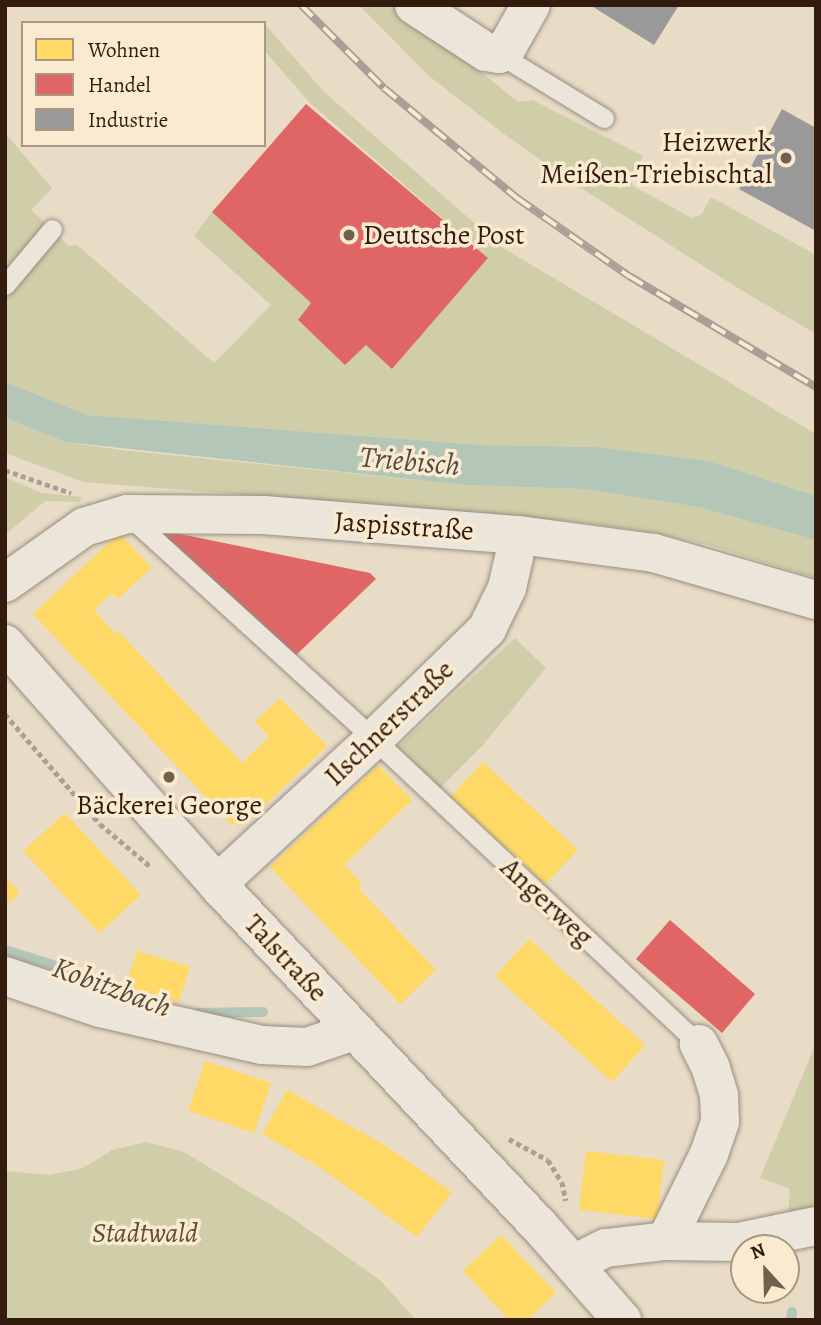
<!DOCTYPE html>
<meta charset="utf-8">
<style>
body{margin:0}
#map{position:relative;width:821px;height:1325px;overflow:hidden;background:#e8dcc6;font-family:Alegreya,serif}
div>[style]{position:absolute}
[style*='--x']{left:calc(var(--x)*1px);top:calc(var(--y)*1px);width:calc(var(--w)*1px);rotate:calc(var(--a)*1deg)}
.green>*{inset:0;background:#cfcea8}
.water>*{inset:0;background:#b4c6b7}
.homes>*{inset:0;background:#ffd966}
.shops>*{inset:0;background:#e06666}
.industry>*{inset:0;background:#999}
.stream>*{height:10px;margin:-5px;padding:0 5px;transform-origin:5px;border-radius:5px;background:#b4c6b7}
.path>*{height:4.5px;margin-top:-2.25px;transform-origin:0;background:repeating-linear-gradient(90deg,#a8a097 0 5px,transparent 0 8.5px)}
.roads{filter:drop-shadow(0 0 2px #988d80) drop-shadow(0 0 2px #988d80)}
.lane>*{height:19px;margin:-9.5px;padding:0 9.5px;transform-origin:9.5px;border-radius:9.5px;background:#ebe5da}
.street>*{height:38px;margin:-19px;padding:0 19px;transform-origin:19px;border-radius:19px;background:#ebe5da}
.secondary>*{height:38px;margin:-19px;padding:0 19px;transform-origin:19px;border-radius:19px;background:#ebe5da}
.rail>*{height:8px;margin-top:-4px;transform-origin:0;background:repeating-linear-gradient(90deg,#faead0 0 16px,#a8a097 0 32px);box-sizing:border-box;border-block:2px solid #a8a097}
.dots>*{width:19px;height:19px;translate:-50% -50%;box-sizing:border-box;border:4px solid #faead0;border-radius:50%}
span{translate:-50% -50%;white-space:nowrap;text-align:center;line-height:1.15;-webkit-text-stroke:7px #faead0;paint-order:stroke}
.poi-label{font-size:28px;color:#331b0e}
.right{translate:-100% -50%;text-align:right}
.left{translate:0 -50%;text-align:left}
.street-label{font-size:28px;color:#331b0e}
.park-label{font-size:28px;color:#5c4d35;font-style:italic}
.water-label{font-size:30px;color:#534b3f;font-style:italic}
.frame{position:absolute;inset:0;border:7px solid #331b0e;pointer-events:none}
.legend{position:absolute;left:21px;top:21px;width:245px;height:126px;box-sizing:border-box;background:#faead0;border:2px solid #aa9782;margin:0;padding:9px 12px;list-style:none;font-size:21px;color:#331b0e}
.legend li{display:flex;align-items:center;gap:14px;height:35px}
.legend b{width:35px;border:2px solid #aa9782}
.north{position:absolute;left:730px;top:1234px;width:70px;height:70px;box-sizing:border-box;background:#faead0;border:2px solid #aa9782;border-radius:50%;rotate:338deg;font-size:19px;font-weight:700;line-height:28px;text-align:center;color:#331b0e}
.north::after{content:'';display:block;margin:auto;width:24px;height:32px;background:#725f4e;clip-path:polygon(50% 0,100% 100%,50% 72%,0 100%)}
</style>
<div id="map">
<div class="green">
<div style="clip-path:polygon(359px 5px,398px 5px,518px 102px,533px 100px,643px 156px,630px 178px,633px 186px,692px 218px,702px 214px,711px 197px,816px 255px,816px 334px,736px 287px,567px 179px,504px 134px,429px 76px)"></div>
<div style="clip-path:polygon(264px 23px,324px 92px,503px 248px,816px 434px,816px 496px,709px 461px,597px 447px,482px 445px,87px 415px,5px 382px,5px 133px,52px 188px,31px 210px,69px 246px,77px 245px,214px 363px,271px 305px,194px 236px,212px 212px,311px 303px,298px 321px,345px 364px,366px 345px,392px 368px,488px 258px,309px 102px,264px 50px)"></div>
<div style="clip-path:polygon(5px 418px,65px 442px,121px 450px,465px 485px,585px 489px,698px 507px,816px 540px,816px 578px,712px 546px,651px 532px,570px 521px,83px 482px,5px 453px)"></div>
<div style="clip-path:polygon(5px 477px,42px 493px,82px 497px,80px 502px,45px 501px,5px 535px)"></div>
<div style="clip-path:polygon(515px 638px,546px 668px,483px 745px,437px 791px,396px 748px)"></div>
<div style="clip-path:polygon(816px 1043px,816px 1218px,787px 1226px,790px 1189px,760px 1178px)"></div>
<div style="clip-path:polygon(146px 1142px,184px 1152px,289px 1216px,380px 1280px,416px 1320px,5px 1320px,5px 1171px,50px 1175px,83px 1168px,112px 1150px)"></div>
</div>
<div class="water">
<div style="clip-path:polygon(5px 382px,87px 415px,482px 445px,597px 447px,709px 461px,816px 496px,816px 540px,698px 507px,585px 489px,465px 485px,65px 442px,5px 418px)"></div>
</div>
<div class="homes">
<div style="clip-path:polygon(119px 533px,152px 567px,118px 599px,112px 593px,94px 610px,116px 634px,119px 632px,242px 763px,269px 737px,255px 722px,280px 698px,327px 746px,243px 826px,231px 824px,33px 614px)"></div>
<div style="clip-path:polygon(483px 762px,578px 850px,545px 884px,450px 797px)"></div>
<div style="clip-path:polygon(378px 765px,412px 800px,344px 865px,362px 884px,358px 888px,436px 970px,400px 1004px,270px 867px)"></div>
<div style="clip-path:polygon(65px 813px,141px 895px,99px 933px,23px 851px)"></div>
<div style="clip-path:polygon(5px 877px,20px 893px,5px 906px)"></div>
<div style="clip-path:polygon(529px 939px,645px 1045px,612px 1082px,495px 976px)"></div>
<div style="clip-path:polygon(137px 951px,190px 967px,179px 1002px,126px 986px)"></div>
<div style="clip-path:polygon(205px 1061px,271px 1083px,254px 1133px,188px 1111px)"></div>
<div style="clip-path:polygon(287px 1090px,386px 1146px,452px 1192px,417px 1237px,316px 1165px,262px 1134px)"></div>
<div style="clip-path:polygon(586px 1151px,664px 1160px,657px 1219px,579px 1210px)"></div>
<div style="clip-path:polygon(501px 1235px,556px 1293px,527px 1320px,509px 1320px,463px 1271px)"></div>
</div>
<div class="shops">
<div style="clip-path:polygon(306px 104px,488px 258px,392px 369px,366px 345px,345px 365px,298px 320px,311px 303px,212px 212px)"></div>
<div style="clip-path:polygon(156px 529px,370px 573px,376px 579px,295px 656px)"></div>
<div style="clip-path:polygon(670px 920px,755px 994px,722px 1033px,636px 959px)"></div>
</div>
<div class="industry">
<div style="clip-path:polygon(590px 5px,679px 5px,654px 45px)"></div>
<div style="clip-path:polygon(782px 109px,816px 128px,816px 231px,739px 189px)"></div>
</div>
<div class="stream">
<div style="--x:5;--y:950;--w:73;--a:17.4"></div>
<div style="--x:75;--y:972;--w:70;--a:23.6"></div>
<div style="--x:197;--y:1013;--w:66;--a:-0.9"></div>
<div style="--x:791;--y:1320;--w:8;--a:-83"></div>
</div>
<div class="path">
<div style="--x:5;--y:470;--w:70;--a:19.2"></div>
<div style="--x:5;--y:714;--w:145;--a:49.2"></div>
<div style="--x:100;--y:824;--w:67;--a:40.1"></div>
<div style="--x:509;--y:1139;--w:44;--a:28.3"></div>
<div style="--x:548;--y:1160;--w:26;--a:58"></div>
<div style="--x:562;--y:1182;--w:19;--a:78"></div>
</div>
<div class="roads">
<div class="lane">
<div style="--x:499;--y:54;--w:123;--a:31.4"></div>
<div style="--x:5;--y:285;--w:73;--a:-50"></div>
<div style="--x:130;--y:517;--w:330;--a:42.3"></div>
<div style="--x:374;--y:739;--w:446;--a:43.2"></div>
</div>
<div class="street">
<div style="--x:414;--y:5;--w:86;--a:33.1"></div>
<div style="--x:486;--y:52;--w:13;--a:9"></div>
<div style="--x:499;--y:54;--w:11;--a:-41"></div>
<div style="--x:507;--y:47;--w:48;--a:-60.3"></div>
<div style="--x:5;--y:583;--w:97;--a:-35.3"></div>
<div style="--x:84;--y:527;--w:45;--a:-16.8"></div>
<div style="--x:127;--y:514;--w:137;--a:0.4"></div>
<div style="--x:264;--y:515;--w:256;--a:4.5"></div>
<div style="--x:519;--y:535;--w:136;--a:7.6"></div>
<div style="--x:654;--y:553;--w:169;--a:16.2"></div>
<div style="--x:217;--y:884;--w:214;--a:-42.7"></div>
<div style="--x:374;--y:739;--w:158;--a:-44.2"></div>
<div style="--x:487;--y:629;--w:46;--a:-64"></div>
<div style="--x:507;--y:588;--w:54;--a:-77.2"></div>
<div style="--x:5;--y:976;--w:100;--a:18.6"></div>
<div style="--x:100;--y:1008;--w:166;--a:12.9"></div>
<div style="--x:262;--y:1045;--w:45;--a:2.5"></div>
<div style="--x:307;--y:1047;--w:50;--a:-18.8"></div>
<div style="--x:666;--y:1241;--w:97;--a:-63.7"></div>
<div style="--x:709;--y:1154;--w:34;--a:-71"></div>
<div style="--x:720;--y:1122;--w:27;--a:-92"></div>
<div style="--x:719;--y:1095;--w:28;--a:-107"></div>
<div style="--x:711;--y:1068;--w:27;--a:-117"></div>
<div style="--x:574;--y:1264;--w:36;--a:-27"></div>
<div style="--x:606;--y:1248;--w:60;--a:-6.7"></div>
<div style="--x:666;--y:1241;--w:72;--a:0.8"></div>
<div style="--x:738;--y:1242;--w:80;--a:-11.6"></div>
</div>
<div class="secondary">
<div style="--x:5;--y:644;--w:320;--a:48.5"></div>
<div style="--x:217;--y:884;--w:475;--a:46.7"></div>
<div style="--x:543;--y:1230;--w:120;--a:48.7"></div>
</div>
</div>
<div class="rail">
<div style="--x:301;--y:5;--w:117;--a:45"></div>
<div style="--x:384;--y:88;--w:173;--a:39.6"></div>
<div style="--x:517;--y:198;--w:136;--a:34.9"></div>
<div style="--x:629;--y:276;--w:217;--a:30.7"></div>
</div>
<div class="dots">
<div style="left:786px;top:158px;background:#725f4e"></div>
<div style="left:349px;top:235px;background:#725f4e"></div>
<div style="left:169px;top:777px;background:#725f4e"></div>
</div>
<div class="poi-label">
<span class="right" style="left:772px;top:158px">Heizwerk<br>Meißen-Triebischtal</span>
<span class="left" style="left:363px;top:235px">Deutsche Post</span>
<span style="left:169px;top:805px">Bäckerei George</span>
</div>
<div class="street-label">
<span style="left:404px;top:526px;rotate:4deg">Jaspisstraße</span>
<span style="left:389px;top:723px;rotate:-44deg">Ilschnerstraße</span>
<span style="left:547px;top:902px;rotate:43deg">Angerweg</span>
<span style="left:286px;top:958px;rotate:47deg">Talstraße</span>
</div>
<div class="park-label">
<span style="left:145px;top:1233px">Stadtwald</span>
</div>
<div class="water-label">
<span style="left:410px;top:461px;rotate:5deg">Triebisch</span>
<span style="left:112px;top:987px;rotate:20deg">Kobitzbach</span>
</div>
<div class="frame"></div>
<ul class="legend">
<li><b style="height:19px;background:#ffd966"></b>Wohnen</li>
<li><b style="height:19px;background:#e06666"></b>Handel</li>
<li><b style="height:19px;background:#999"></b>Industrie</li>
</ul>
<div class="north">N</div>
</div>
